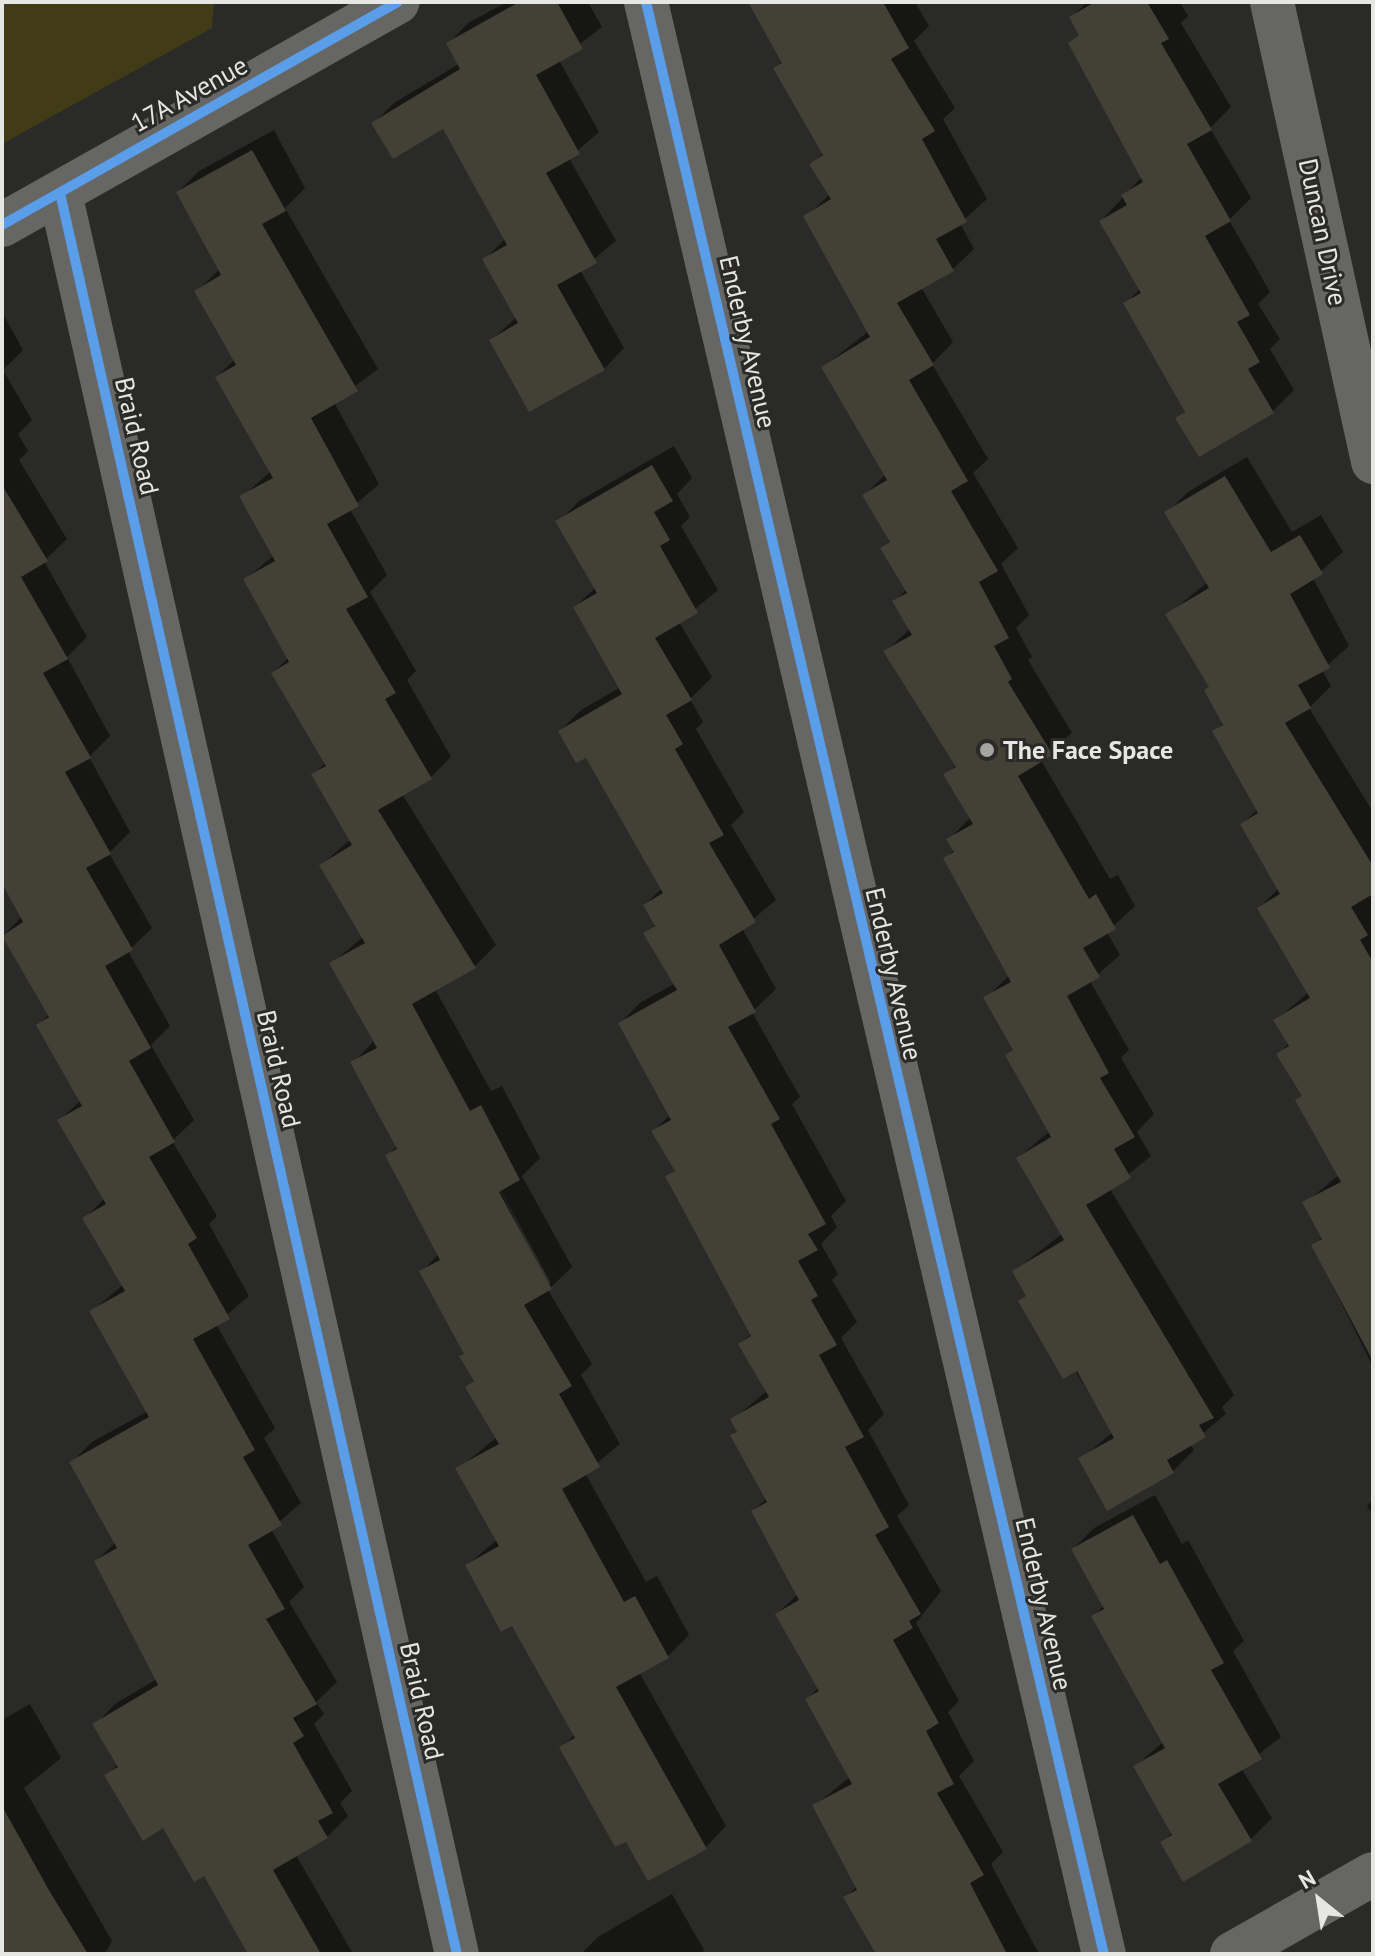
<!DOCTYPE html>
<style>
body{margin:0}
#map{position:relative;width:1375px;height:1956px;overflow:hidden;background:#2a2a29;font-family:"PT Sans",sans-serif}
div>[style]{position:absolute}
[style*='--x']{left:calc(var(--x)*1px);top:calc(var(--y)*1px);width:calc(var(--w)*1px);rotate:calc(var(--a)*1deg)}
.green>*{inset:0;background:#413c16}
.shadow>*{inset:0;background:#0007}
.building>*{inset:0;background:#434135}
.minor>*{height:44px;margin:-22px;padding:0 22px;transform-origin:22px;border-radius:22px;background:#666664}
.cycleway>*{height:10px;margin:-5px;padding:0 5px;transform-origin:5px;border-radius:5px;background:#5a9eea}
.dots>*{width:22px;height:22px;translate:-50% -50%;box-sizing:border-box;border:4px solid #2b2a28;border-radius:50%}
span{translate:-50% -50%;white-space:nowrap;text-align:center;line-height:1.15;-webkit-text-stroke:6px #2b2a28;paint-order:stroke}
.street-label{font-size:26px;color:#e6e6e4}
.poi-label{font-size:26px;color:#e6e6e4;font-weight:700}
.left{translate:0 -50%;text-align:left}
.frame{position:absolute;inset:0;border:4px solid #e6e6e4;pointer-events:none}
.north{position:absolute;left:1279px;top:1860px;width:80px;height:80px;-webkit-text-stroke:6px #2b2a28;paint-order:stroke;rotate:330deg;font-size:22px;font-weight:700;line-height:32px;text-align:center;color:#e6e6e4}
.north::after{content:'';display:block;margin:auto;width:28px;height:36px;background:#e6e6e4;clip-path:polygon(50% 0,100% 100%,50% 72%,0 100%)}
</style>
<div id="map">
<div class="green">
<div style="clip-path:polygon(2px 2px,214px 2px,212px 28px,2px 144px)"></div>
</div>
<div class="shadow">
<div style="clip-path:polygon(507px 2px,588px 2px,602px 27px,559px 60px,599px 132px,569px 158px,616px 241px,580px 270px,624px 348px,604px 369px,491px 340px,517px 317px,484px 260px,506px 238px,444px 126px,374px 123px,394px 103px,459px 64px,448px 44px,468px 23px)"></div>
<div style="clip-path:polygon(750px 2px,915px 2px,929px 26px,914px 41px,955px 108px,943px 119px,987px 199px,960px 223px,974px 249px,953px 269px,921px 287px,953px 342px,932px 364px,988px 459px,973px 473px,1018px 548px,1001px 564px,1029px 615px,1016px 628px,1032px 657px,1028px 660px,1072px 733px,1041px 760px,1110px 879px,1118px 875px,1135px 906px,1107px 932px,1120px 955px,1090px 981px,1129px 1050px,1121px 1058px,1154px 1114px,1137px 1132px,1151px 1156px,1110px 1189px,1234px 1395px,1222px 1407px,1226px 1414px,1190px 1444px,1194px 1450px,1173px 1471px,1081px 1459px,1113px 1432px,1014px 1271px,1062px 1234px,1018px 1158px,1050px 1131px,1007px 1055px,1014px 1048px,986px 998px,1010px 975px,946px 858px,955px 849px,949px 839px,971px 817px,946px 775px,957px 764px,886px 651px,910px 629px,894px 602px,907px 589px,882px 548px,891px 540px,865px 495px,886px 474px,823px 367px,869px 331px,806px 217px,830px 194px,812px 164px,824px 152px,776px 68px,783px 61px)"></div>
<div style="clip-path:polygon(1087px 2px,1180px 2px,1188px 16px,1181px 23px,1231px 107px,1210px 128px,1251px 198px,1229px 220px,1270px 292px,1258px 304px,1280px 339px,1270px 349px,1294px 390px,1273px 411px,1199px 455px,1178px 418px,1186px 410px,1126px 303px,1141px 288px,1101px 221px,1142px 177px,1070px 43px,1081px 33px,1071px 18px)"></div>
<div style="clip-path:polygon(evenodd,274px 130px,305px 188px,285px 208px,378px 369px,334px 402px,379px 484px,350px 509px,387px 575px,370px 592px,416px 671px,407px 680px,451px 757px,430px 778px,402px 794px,496px 945px,475px 966px,435px 989px,491px 1091px,502px 1086px,540px 1158px,522px 1176px,572px 1267px,548px 1290px,592px 1364px,581px 1375px,620px 1444px,585px 1473px,646px 1582px,657px 1576px,689px 1635px,668px 1656px,639px 1672px,726px 1826px,706px 1847px,627px 1839px,562px 1748px,575px 1734px,513px 1623px,467px 1565px,498px 1539px,458px 1469px,497px 1437px,467px 1388px,475px 1379px,465px 1353px,421px 1272px,439px 1254px,387px 1156px,398px 1145px,353px 1063px,373px 1042px,332px 963px,363px 937px,321px 865px,351px 839px,313px 775px,326px 762px,273px 673px,289px 657px,245px 580px,274px 555px,242px 497px,271px 471px,217px 377px,235px 359px,197px 291px,220px 269px,178px 192px,199px 171px,274px 130px,496px 1182px,551px 1283px,547px 1283px,496px 1182px)"></div>
<div style="clip-path:polygon(2px 312px,23px 350px,3px 370px,32px 420px,18px 434px,28px 451px,19px 460px,67px 539px,44px 561px,87px 637px,67px 657px,110px 736px,89px 757px,130px 832px,109px 853px,152px 928px,128px 951px,170px 1026px,151px 1045px,194px 1120px,172px 1141px,217px 1216px,209px 1224px,249px 1296px,216px 1324px,275px 1428px,264px 1438px,301px 1503px,271px 1529px,304px 1587px,289px 1602px,337px 1682px,316px 1702px,324px 1714px,314px 1724px,352px 1791px,340px 1803px,348px 1816px,327px 1837px,296px 1855px,353px 1954px,243px 1954px,248px 1950px,205px 1873px,164px 1825px,107px 1775px,118px 1764px,95px 1725px,115px 1704px,157px 1679px,96px 1561px,116px 1542px,72px 1462px,92px 1442px,148px 1411px,92px 1311px,124px 1284px,85px 1218px,105px 1198px,60px 1120px,81px 1100px,38px 1025px,49px 1014px,4px 935px,22px 916px,2px 879px)"></div>
<div style="clip-path:polygon(674px 446px,692px 478px,677px 494px,690px 517px,681px 526px,718px 590px,679px 622px,712px 677px,690px 699px,703px 722px,696px 729px,744px 812px,731px 825px,776px 900px,742px 928px,776px 989px,752px 1012px,800px 1097px,792px 1104px,846px 1201px,831px 1216px,837px 1227px,821px 1244px,838px 1274px,832px 1280px,857px 1322px,841px 1338px,884px 1414px,868px 1430px,909px 1505px,897px 1516px,941px 1591px,916px 1623px,959px 1701px,948px 1712px,974px 1761px,959px 1776px,1003px 1852px,991px 1864px,1039px 1954px,878px 1954px,846px 1898px,857px 1886px,814px 1806px,850px 1777px,808px 1699px,819px 1687px,777px 1614px,798px 1594px,753px 1511px,767px 1498px,732px 1436px,738px 1430px,733px 1419px,767px 1391px,740px 1344px,752px 1333px,668px 1177px,676px 1169px,654px 1131px,670px 1115px,620px 1023px,641px 1002px,676px 983px,646px 934px,656px 923px,645px 905px,662px 888px,586px 755px,560px 731px,581px 710px,621px 687px,575px 607px,596px 587px,558px 522px,579px 501px)"></div>
<div style="clip-path:polygon(1247px 457px,1292px 532px,1321px 515px,1343px 552px,1313px 578px,1349px 646px,1322px 670px,1331px 686px,1309px 708px,1373px 812px,1373px 1367px,1313px 1246px,1323px 1236px,1305px 1203px,1339px 1175px,1297px 1100px,1303px 1095px,1279px 1054px,1289px 1043px,1276px 1020px,1309px 992px,1259px 908px,1279px 888px,1242px 824px,1258px 809px,1215px 732px,1224px 722px,1210px 686px,1168px 614px,1208px 582px,1167px 513px,1188px 492px)"></div>
<div style="clip-path:polygon(1155px 1495px,1182px 1544px,1188px 1540px,1244px 1641px,1233px 1651px,1281px 1737px,1241px 1768px,1272px 1818px,1251px 1839px,1162px 1842px,1173px 1832px,1136px 1766px,1164px 1741px,1094px 1616px,1104px 1605px,1073px 1549px,1094px 1528px)"></div>
<div style="clip-path:polygon(1373px 1500px,1373px 1515px,1367px 1506px)"></div>
<div style="clip-path:polygon(30px 1704px,61px 1758px,24px 1788px,112px 1941px,105px 1954px,2px 1954px,2px 1720px)"></div>
<div style="clip-path:polygon(672px 1894px,704px 1950px,701px 1954px,581px 1954px,598px 1937px)"></div>
</div>
<div class="building">
<div style="clip-path:polygon(519px 2px,557px 2px,583px 49px,536px 75px,580px 154px,546px 173px,597px 263px,557px 285px,605px 370px,529px 412px,489px 340px,518px 323px,482px 259px,507px 245px,443px 129px,393px 159px,371px 123px,460px 69px,446px 43px)"></div>
<div style="clip-path:polygon(748px 2px,883px 2px,909px 48px,891px 59px,935px 131px,922px 139px,967px 222px,936px 239px,954px 271px,897px 303px,934px 365px,909px 380px,968px 481px,951px 491px,998px 571px,979px 582px,1009px 638px,994px 646px,1012px 679px,1008px 682px,1053px 755px,1018px 776px,1089px 899px,1096px 894px,1116px 929px,1083px 948px,1100px 977px,1067px 996px,1109px 1073px,1100px 1078px,1135px 1137px,1114px 1149px,1131px 1178px,1086px 1205px,1214px 1418px,1199px 1425px,1206px 1437px,1167px 1460px,1174px 1473px,1107px 1511px,1078px 1458px,1114px 1438px,1077px 1371px,1063px 1379px,1018px 1301px,1026px 1296px,1012px 1271px,1064px 1240px,1016px 1158px,1051px 1137px,1005px 1055px,1013px 1050px,983px 997px,1011px 982px,943px 858px,954px 852px,946px 839px,973px 824px,943px 774px,956px 767px,883px 651px,912px 635px,892px 601px,907px 593px,880px 548px,890px 542px,862px 495px,887px 480px,821px 367px,870px 337px,803px 216px,831px 199px,809px 164px,823px 155px,773px 68px,782px 63px)"></div>
<div style="clip-path:polygon(1095px 2px,1147px 2px,1169px 39px,1161px 43px,1212px 130px,1187px 144px,1231px 221px,1205px 236px,1250px 315px,1237px 322px,1260px 362px,1248px 369px,1274px 413px,1199px 457px,1175px 418px,1185px 412px,1123px 303px,1141px 293px,1099px 221px,1127px 205px,1121px 195px,1143px 182px,1068px 43px,1079px 35px,1069px 17px)"></div>
<div style="clip-path:polygon(252px 150px,286px 211px,262px 224px,358px 391px,311px 418px,359px 506px,327px 524px,368px 597px,346px 609px,396px 693px,385px 699px,432px 779px,378px 810px,476px 968px,412px 1004px,470px 1111px,481px 1105px,520px 1180px,499px 1192px,552px 1289px,524px 1305px,572px 1386px,559px 1394px,600px 1467px,562px 1489px,624px 1602px,635px 1596px,669px 1658px,616px 1687px,707px 1849px,648px 1881px,626px 1842px,615px 1847px,559px 1747px,575px 1738px,512px 1626px,501px 1632px,465px 1565px,499px 1546px,455px 1468px,499px 1444px,465px 1387px,474px 1381px,459px 1356px,464px 1354px,419px 1271px,440px 1260px,385px 1155px,397px 1149px,350px 1062px,377px 1048px,329px 963px,365px 943px,319px 865px,352px 845px,311px 774px,326px 766px,271px 673px,289px 662px,243px 579px,275px 561px,239px 496px,273px 478px,215px 377px,236px 365px,194px 291px,221px 275px,176px 192px)"></div>
<div style="clip-path:polygon(652px 465px,673px 501px,654px 512px,670px 540px,660px 546px,698px 613px,655px 638px,692px 700px,666px 715px,683px 744px,675px 749px,724px 835px,709px 843px,756px 922px,719px 945px,756px 1012px,728px 1027px,780px 1119px,771px 1124px,826px 1224px,808px 1234px,818px 1250px,798px 1261px,818px 1296px,811px 1300px,837px 1345px,819px 1355px,864px 1437px,845px 1447px,889px 1527px,875px 1535px,921px 1614px,909px 1621px,913px 1628px,893px 1640px,939px 1723px,926px 1731px,954px 1784px,937px 1793px,984px 1875px,970px 1883px,1007px 1954px,876px 1954px,843px 1897px,857px 1890px,812px 1805px,852px 1784px,805px 1699px,819px 1691px,775px 1614px,799px 1600px,751px 1511px,767px 1502px,730px 1435px,737px 1432px,730px 1419px,769px 1397px,738px 1344px,751px 1336px,665px 1176px,675px 1171px,651px 1131px,671px 1120px,618px 1023px,677px 990px,643px 933px,655px 926px,643px 905px,663px 893px,586px 758px,576px 763px,558px 731px,622px 694px,573px 607px,597px 593px,555px 521px)"></div>
<div style="clip-path:polygon(1225px 476px,1271px 552px,1300px 535px,1323px 574px,1290px 594px,1330px 668px,1298px 685px,1311px 708px,1285px 723px,1373px 866px,1373px 894px,1351px 907px,1368px 935px,1360px 940px,1373px 962px,1373px 1361px,1311px 1245px,1322px 1239px,1302px 1202px,1341px 1182px,1295px 1100px,1302px 1096px,1276px 1054px,1289px 1046px,1273px 1020px,1310px 998px,1257px 908px,1280px 894px,1240px 824px,1258px 813px,1212px 731px,1223px 725px,1204px 690px,1209px 687px,1165px 614px,1209px 588px,1164px 512px)"></div>
<div style="clip-path:polygon(2px 485px,48px 561px,21px 577px,68px 659px,43px 673px,91px 758px,65px 772px,111px 854px,86px 868px,133px 950px,105px 966px,151px 1048px,129px 1061px,175px 1142px,149px 1157px,197px 1238px,188px 1244px,230px 1319px,193px 1339px,255px 1450px,243px 1457px,282px 1525px,248px 1545px,285px 1609px,266px 1619px,317px 1704px,293px 1718px,304px 1736px,293px 1743px,333px 1813px,318px 1821px,328px 1838px,273px 1870px,321px 1954px,248px 1954px,204px 1876px,194px 1882px,163px 1828px,143px 1841px,104px 1775px,118px 1767px,92px 1724px,158px 1685px,94px 1561px,117px 1548px,69px 1462px,149px 1417px,89px 1311px,125px 1291px,82px 1218px,106px 1204px,57px 1120px,82px 1106px,36px 1025px,49px 1017px,2px 936px,23px 922px,2px 883px)"></div>
<div style="clip-path:polygon(1133px 1515px,1160px 1564px,1167px 1560px,1224px 1663px,1211px 1670px,1262px 1759px,1218px 1784px,1252px 1841px,1183px 1882px,1160px 1842px,1172px 1835px,1133px 1766px,1165px 1748px,1091px 1616px,1104px 1609px,1071px 1549px)"></div>
<div style="clip-path:polygon(2px 1806px,50px 1892px,88px 1954px,2px 1954px)"></div>
</div>
<div class="minor">
<div style="--x:646;--y:2;--w:2005;--a:76.8"></div>
<div style="--x:1272;--y:2;--w:471;--a:77.6"></div>
<div style="--x:60;--y:193;--w:1805;--a:77.3"></div>
<div style="--x:2;--y:225;--w:454;--a:-29.4"></div>
<div style="--x:1232;--y:1954;--w:162;--a:-29.6"></div>
</div>
<div class="cycleway">
<div style="--x:646;--y:2;--w:2005;--a:76.8"></div>
<div style="--x:60;--y:193;--w:1805;--a:77.3"></div>
<div style="--x:2;--y:225;--w:454;--a:-29.4"></div>
</div>
<div class="dots">
<div style="left:987px;top:750px;background:#a4a4a3"></div>
</div>
<div class="street-label">
<span style="left:189px;top:94px;rotate:-29deg">17A Avenue</span>
<span style="left:1323px;top:232px;rotate:78deg">Duncan Drive</span>
<span style="left:748px;top:342px;rotate:77deg">Enderby Avenue</span>
<span style="left:137px;top:436px;rotate:77deg">Braid Road</span>
<span style="left:894px;top:974px;rotate:77deg">Enderby Avenue</span>
<span style="left:279px;top:1069px;rotate:77deg">Braid Road</span>
<span style="left:1044px;top:1604px;rotate:77deg">Enderby Avenue</span>
<span style="left:422px;top:1701px;rotate:77deg">Braid Road</span>
</div>
<div class="poi-label">
<span class="left" style="left:1003px;top:750px">The Face Space</span>
</div>
<div class="frame"></div>
<div class="north">N</div>
</div>
